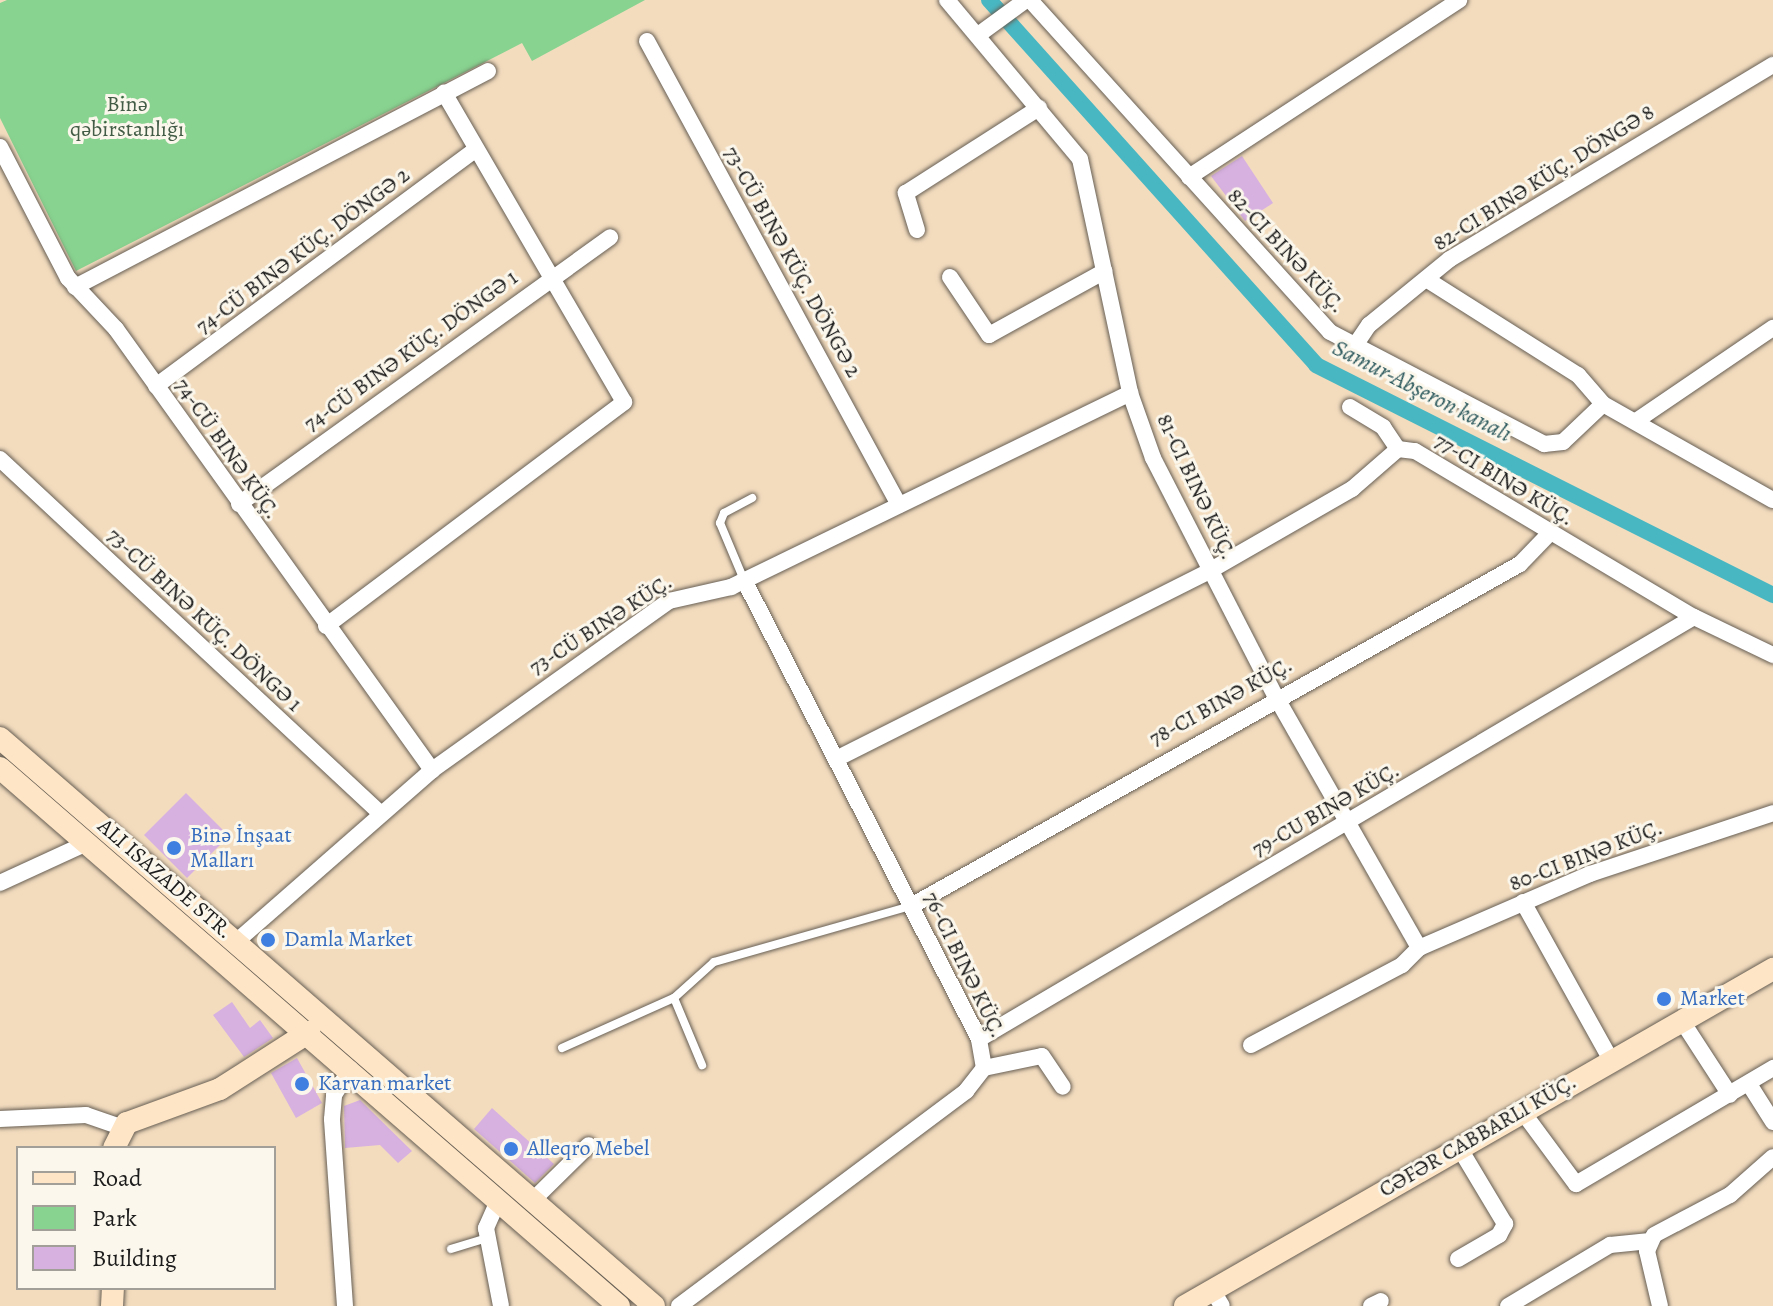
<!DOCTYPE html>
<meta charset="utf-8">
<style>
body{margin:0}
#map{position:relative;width:1773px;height:1306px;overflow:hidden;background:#f3dcbe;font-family:Alegreya,serif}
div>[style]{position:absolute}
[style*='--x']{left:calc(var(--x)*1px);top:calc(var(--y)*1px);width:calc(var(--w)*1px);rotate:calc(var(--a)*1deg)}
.green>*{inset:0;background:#88d390}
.canal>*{height:16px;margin:-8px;padding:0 8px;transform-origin:8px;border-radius:8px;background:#49b7c2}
.building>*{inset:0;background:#d7b1e0}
.roads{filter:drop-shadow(0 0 2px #675f55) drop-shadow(0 0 2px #675f55)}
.lane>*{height:8px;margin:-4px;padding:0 4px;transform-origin:4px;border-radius:4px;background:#fff}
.street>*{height:16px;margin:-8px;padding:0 8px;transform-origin:8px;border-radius:8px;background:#fff}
.secondary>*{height:22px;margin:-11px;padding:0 11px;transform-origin:11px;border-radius:11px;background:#fee5c5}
.dots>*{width:22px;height:22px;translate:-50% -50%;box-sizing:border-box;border:4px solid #fbf7ec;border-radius:50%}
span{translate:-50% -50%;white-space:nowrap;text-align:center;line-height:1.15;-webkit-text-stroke:6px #fbf7ec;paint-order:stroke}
.park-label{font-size:22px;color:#425c45}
.street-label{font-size:22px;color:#1c1c1c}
.shop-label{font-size:22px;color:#366cbe}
.left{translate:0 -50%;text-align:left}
.water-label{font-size:24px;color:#2e5a5e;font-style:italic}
.legend{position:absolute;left:16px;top:1146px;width:260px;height:144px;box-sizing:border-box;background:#fbf7ec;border:2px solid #a29f99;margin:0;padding:10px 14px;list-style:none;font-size:24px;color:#1c1c1c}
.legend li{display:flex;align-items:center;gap:16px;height:40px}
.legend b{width:40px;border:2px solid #a29f99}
</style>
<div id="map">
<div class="green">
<div style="clip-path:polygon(7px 0,645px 0,532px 61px,522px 43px,76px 271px,0 118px,0 3px)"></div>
</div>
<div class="canal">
<div style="--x:989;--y:0;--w:490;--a:48.1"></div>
<div style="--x:1316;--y:365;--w:512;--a:26.72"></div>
</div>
<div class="building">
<div style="clip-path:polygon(1242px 156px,1273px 203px,1245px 221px,1211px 176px)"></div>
<div style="clip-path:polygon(186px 793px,229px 836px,187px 878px,144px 835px)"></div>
<div style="clip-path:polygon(232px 1002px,250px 1028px,260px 1020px,273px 1038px,244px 1057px,213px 1015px)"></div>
<div style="clip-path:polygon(297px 1058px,322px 1103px,296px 1118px,271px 1073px)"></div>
<div style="clip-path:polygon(360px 1100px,412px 1151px,398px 1163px,380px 1145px,345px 1148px,344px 1106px)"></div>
<div style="clip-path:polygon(492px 1108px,554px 1164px,535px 1183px,474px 1129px)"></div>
</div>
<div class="roads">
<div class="lane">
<div style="--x:744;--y:580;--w:62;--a:-112.8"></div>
<div style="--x:720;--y:523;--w:11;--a:-68"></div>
<div style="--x:724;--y:513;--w:32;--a:-28"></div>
<div style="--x:674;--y:998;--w:73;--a:67.3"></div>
<div style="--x:562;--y:1048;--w:123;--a:-24.1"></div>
<div style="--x:674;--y:998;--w:54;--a:-42"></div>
<div style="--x:714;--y:962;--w:205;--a:-15.9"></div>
<div style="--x:451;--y:1249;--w:38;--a:-17"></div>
</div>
<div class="street">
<div style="--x:947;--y:0;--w:207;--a:50.1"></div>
<div style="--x:1080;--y:159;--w:239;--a:77.9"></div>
<div style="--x:1130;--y:393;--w:69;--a:70.5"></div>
<div style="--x:1153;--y:458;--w:269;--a:62.8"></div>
<div style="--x:1276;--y:697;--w:289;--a:60.3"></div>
<div style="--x:1030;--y:0;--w:447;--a:47.9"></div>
<div style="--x:1330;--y:332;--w:242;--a:27.6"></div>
<div style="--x:1544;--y:444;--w:19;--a:-6"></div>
<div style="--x:1563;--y:442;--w:55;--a:-43.5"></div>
<div style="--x:978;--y:35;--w:59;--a:-36.1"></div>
<div style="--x:647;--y:41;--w:528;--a:61.49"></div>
<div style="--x:0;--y:147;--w:148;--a:62.6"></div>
<div style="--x:68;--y:278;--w:70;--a:46.7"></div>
<div style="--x:116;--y:329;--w:543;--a:54.38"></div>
<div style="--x:1189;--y:177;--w:323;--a:-33.2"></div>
<div style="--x:917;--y:230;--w:39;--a:-107"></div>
<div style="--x:906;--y:193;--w:158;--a:-32.6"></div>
<div style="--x:950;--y:277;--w:70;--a:56.1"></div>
<div style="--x:989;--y:335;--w:132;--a:-28.9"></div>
<div style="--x:1426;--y:279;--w:180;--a:32.3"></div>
<div style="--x:1578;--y:375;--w:38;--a:49"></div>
<div style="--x:75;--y:287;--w:466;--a:-27.6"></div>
<div style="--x:1354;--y:347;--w:27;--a:-56"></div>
<div style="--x:1369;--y:325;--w:104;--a:-39.2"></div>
<div style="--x:1450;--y:259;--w:377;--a:-31"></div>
<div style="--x:156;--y:386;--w:397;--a:-36.5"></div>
<div style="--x:1603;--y:404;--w:195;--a:29.5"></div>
<div style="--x:1350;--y:407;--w:39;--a:31"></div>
<div style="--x:1383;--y:427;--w:27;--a:56"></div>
<div style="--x:1636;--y:421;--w:166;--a:-34.2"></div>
<div style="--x:0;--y:459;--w:519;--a:42.97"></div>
<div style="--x:239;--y:504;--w:457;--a:-35.7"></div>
<div style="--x:326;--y:626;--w:373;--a:-36.9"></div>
<div style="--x:624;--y:402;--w:358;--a:-120.2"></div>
<div style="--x:836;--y:759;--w:420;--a:-26.7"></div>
<div style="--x:1211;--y:570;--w:163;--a:-29.9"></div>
<div style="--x:1352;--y:489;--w:61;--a:-41"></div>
<div style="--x:1398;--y:449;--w:17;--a:7"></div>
<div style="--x:1415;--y:451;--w:325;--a:30.8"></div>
<div style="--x:1694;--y:617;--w:88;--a:25.7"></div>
<div style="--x:0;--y:883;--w:96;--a:-24.7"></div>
<div style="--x:1523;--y:902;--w:181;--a:60.9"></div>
<div style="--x:911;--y:906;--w:698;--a:-29.32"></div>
<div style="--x:1520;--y:564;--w:42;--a:-46"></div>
<div style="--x:237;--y:941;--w:259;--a:-41.2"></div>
<div style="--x:432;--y:770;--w:291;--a:-35.5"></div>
<div style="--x:669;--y:601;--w:64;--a:-12.7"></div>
<div style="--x:731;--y:587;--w:444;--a:-25.9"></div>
<div style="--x:1419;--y:948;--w:186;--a:-23.4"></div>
<div style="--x:1590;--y:874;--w:193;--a:-18.4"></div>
<div style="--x:1682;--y:1021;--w:88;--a:57"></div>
<div style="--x:979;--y:1039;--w:830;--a:-30.55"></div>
<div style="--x:1251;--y:1045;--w:171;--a:-27.9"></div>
<div style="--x:1402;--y:965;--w:24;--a:-45"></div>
<div style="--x:984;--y:1068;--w:59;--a:-11.7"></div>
<div style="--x:1042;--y:1056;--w:37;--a:56"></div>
<div style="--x:1749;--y:1084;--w:45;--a:57.7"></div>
<div style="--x:1522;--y:1111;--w:91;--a:53.5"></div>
<div style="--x:1576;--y:1184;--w:229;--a:-30.5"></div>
<div style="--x:0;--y:1119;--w:86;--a:-2.7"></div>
<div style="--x:86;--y:1115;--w:36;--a:19"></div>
<div style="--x:533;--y:1200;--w:78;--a:-44.5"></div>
<div style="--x:498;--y:1201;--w:30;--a:114"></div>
<div style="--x:486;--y:1228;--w:79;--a:79.1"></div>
<div style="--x:1458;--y:1259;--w:48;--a:-30.3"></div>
<div style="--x:1499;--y:1235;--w:13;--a:-61"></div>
<div style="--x:1505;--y:1224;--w:90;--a:-120.9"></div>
<div style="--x:1213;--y:1291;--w:17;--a:59"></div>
<div style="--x:345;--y:1306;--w:187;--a:-94"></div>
<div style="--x:332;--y:1119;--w:24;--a:-85"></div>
<div style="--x:334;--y:1095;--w:31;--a:-58"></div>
<div style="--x:679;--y:1306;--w:359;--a:-36.8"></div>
<div style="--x:966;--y:1091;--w:29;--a:-52"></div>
<div style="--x:984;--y:1068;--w:29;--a:-100"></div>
<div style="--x:979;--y:1039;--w:516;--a:-117.11"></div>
<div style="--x:1371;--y:1306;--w:11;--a:-27"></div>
<div style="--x:1508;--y:1306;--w:119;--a:-30.9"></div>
<div style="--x:1610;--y:1245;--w:40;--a:-5.7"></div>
<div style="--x:1660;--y:1306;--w:57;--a:-103.3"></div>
<div style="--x:1647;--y:1251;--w:17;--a:-66"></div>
<div style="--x:1654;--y:1235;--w:86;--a:-27.8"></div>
<div style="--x:1730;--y:1195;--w:57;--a:-41.5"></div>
</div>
<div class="secondary">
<div style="--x:0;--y:738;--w:866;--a:40.97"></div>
<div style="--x:0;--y:768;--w:820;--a:41"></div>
<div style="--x:114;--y:1148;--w:28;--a:-63"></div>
<div style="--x:127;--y:1123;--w:99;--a:-20.1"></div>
<div style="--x:220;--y:1089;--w:106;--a:-32.6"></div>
<div style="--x:112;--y:1306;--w:18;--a:-87"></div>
<div style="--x:1185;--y:1306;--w:678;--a:-29.82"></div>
</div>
</div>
<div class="dots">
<div style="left:174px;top:848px;background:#3f7fe0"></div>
<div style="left:268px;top:940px;background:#3f7fe0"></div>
<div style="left:1664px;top:999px;background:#3f7fe0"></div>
<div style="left:302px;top:1084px;background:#3f7fe0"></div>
<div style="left:511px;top:1149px;background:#3f7fe0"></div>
</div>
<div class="park-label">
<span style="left:127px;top:117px">Binə<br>qəbirstanlığı</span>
</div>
<div class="street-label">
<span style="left:1544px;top:178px;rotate:-32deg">82-CI BINƏ KÜÇ. DÖNGƏ 8</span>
<span style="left:303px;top:251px;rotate:-37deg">74-CÜ BINƏ KÜÇ. DÖNGƏ 2</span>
<span style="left:1286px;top:251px;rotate:47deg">82-CI BINƏ KÜÇ.</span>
<span style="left:792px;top:262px;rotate:61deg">73-CÜ BINƏ KÜÇ. DÖNGƏ 2</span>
<span style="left:411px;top:351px;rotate:-36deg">74-CÜ BINƏ KÜÇ. DÖNGƏ 1</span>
<span style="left:227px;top:449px;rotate:55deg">74-CÜ BINƏ KÜÇ.</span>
<span style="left:1504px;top:480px;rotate:31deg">77-CI BINƏ KÜÇ.</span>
<span style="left:1196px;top:487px;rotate:65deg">81-CI BINƏ KÜÇ.</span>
<span style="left:204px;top:620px;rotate:43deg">73-CÜ BINƏ KÜÇ. DÖNGƏ 1</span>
<span style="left:601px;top:625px;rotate:-33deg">73-CÜ BINƏ KÜÇ.</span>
<span style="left:1221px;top:702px;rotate:-29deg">78-CI BINƏ KÜÇ.</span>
<span style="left:1326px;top:810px;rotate:-30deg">79-CU BINƏ KÜÇ.</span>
<span style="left:1586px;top:856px;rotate:-21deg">80-CI BINƏ KÜÇ.</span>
<span style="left:165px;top:879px;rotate:41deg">ALI ISAZADE STR.</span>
<span style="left:964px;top:965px;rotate:64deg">76-CI BINƏ KÜÇ.</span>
<span style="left:1478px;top:1136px;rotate:-30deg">CƏFƏR CABBARLI KÜÇ.</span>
</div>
<div class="shop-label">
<span class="left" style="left:190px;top:848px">Binə İnşaat<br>Malları</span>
<span class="left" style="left:284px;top:940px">Damla Market</span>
<span class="left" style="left:1680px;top:999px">Market</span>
<span class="left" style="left:318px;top:1084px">Karvan market</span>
<span class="left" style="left:527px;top:1149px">Alleqro Mebel</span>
</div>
<div class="water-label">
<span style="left:1422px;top:391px;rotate:27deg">Samur-Abşeron kanalı</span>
</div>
<ul class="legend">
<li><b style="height:10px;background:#fee5c5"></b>Road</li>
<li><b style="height:22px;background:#88d390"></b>Park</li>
<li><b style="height:22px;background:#d7b1e0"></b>Building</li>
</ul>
</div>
